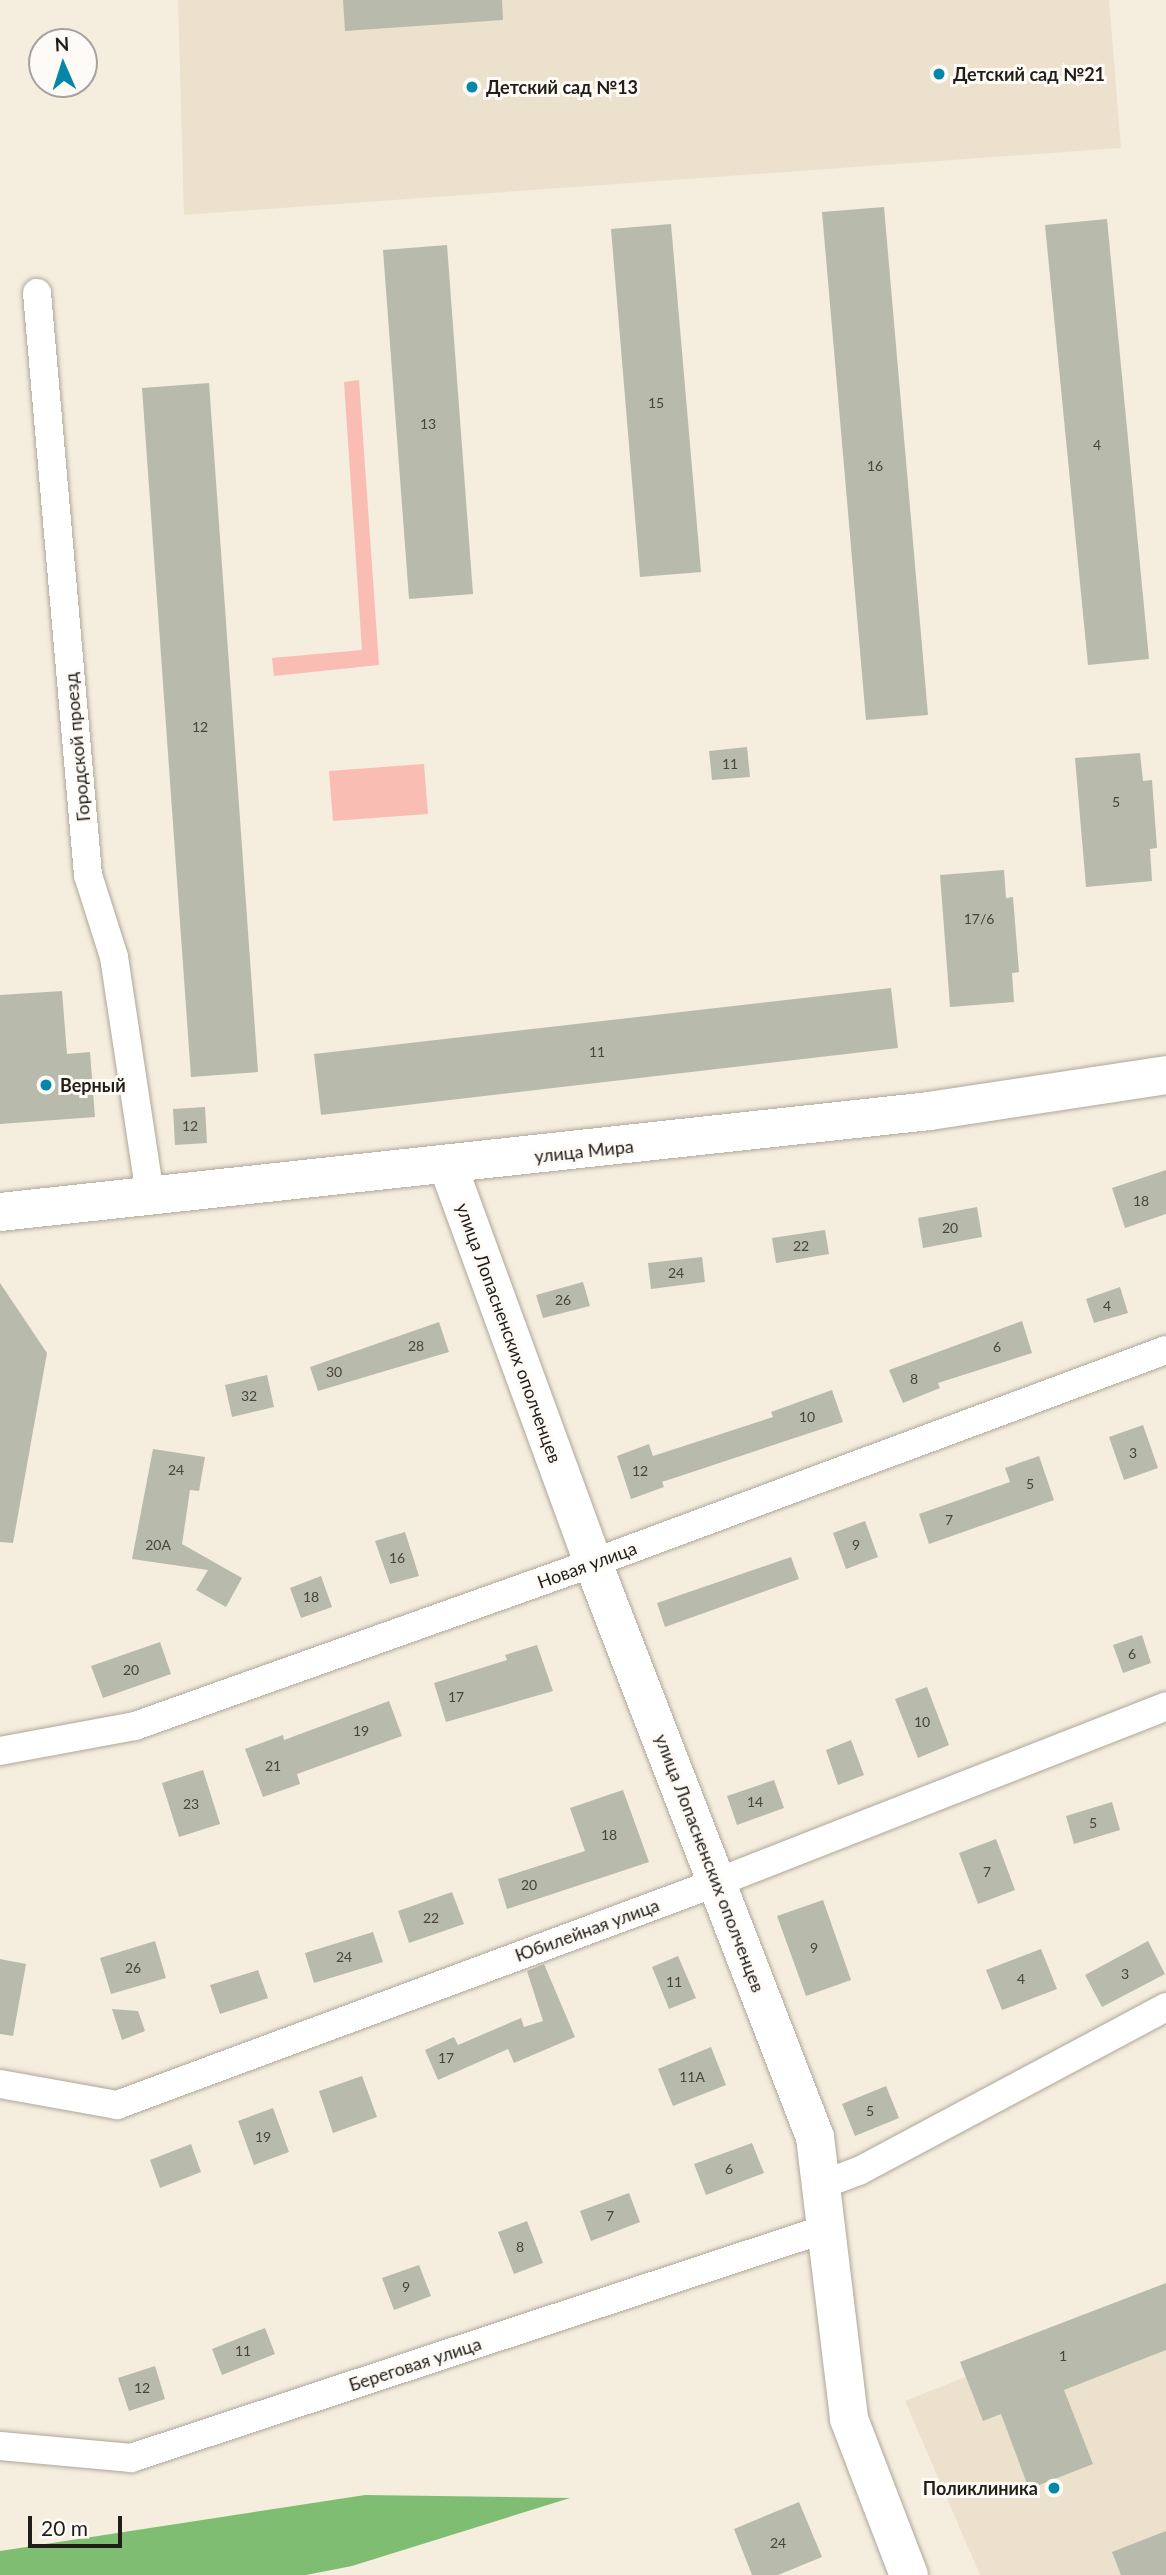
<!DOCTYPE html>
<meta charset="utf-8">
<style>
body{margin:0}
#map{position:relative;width:1166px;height:2575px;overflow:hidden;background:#f5eedf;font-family:Lato,sans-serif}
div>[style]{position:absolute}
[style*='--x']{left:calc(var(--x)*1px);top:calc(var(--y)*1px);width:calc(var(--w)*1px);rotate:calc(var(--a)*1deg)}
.built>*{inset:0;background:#ece1cc}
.green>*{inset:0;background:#f9bdb4}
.water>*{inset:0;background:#7fbe72}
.building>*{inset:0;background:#b8baab}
.roads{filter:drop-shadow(0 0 2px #aea79a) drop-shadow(0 0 2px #aea79a)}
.street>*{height:28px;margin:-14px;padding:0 14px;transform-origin:14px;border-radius:14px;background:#fff}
.secondary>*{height:38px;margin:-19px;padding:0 19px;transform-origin:19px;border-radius:19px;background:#fff}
.dots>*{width:19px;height:19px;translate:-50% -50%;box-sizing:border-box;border:4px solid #fefbf6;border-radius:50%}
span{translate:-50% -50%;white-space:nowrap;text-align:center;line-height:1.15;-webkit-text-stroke:6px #fefbf6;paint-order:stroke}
.number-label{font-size:14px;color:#47453e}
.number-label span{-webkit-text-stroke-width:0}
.poi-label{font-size:18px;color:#211e19;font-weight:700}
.left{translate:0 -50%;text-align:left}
.right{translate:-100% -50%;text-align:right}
.street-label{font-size:18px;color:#211e19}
.north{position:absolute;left:28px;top:28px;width:70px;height:70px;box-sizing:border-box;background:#fefbf6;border:2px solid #a6a39e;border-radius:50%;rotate:357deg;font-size:19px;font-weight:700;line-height:28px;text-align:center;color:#211e19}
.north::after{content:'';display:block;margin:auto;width:24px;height:32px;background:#0487a9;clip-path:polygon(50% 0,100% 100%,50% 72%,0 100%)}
.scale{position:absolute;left:28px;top:2516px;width:94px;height:32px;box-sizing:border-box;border:4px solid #211e19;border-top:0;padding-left:9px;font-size:21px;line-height:24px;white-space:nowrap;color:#211e19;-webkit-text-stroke:5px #fefbf6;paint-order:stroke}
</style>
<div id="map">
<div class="built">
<div style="clip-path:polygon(178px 0,1109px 0,1121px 148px,184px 215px)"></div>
<div style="clip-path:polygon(1166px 2297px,1166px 2575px,980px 2575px,905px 2401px)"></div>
</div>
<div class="green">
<div style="clip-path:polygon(359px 380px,379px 665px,274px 676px,272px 658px,362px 650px,344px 382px)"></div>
<div style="clip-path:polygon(424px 764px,428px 814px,333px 821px,329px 771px)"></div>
</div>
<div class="water">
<div style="clip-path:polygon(365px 2495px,570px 2498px,352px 2566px,306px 2575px,0 2575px,0 2551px)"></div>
</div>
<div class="building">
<div style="clip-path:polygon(343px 0,502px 0,503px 20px,345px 31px)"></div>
<div style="clip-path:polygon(884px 207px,928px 715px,866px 720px,822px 212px)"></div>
<div style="clip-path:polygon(1107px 219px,1149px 659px,1088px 665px,1045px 225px)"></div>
<div style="clip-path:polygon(671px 224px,701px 572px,640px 577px,611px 229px)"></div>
<div style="clip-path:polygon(447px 245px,473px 594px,409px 599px,383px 250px)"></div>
<div style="clip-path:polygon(209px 383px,258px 1072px,191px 1077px,142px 388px)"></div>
<div style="clip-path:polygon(747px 747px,750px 777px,712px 780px,709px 751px)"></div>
<div style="clip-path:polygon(1140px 753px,1143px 781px,1152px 780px,1157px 848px,1150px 849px,1152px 881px,1086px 887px,1075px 758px)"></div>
<div style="clip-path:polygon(1004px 870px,1006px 898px,1013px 897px,1019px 972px,1012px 973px,1014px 1002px,950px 1007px,940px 875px)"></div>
<div style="clip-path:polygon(891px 988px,898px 1048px,321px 1115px,314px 1054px)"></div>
<div style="clip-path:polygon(62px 991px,67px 1054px,90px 1052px,95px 1117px,0 1124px,0 995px)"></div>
<div style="clip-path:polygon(205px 1107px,207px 1143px,175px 1145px,173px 1109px)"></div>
<div style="clip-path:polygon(1166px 1170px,1166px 1214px,1125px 1228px,1112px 1188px)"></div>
<div style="clip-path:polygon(977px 1207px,982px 1237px,923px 1248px,918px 1218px)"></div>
<div style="clip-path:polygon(825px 1230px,829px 1254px,776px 1263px,772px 1238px)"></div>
<div style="clip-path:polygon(702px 1257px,705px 1282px,651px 1289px,648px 1263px)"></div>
<div style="clip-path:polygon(583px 1282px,590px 1306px,543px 1318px,536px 1295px)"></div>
<div style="clip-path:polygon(0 1283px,47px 1353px,13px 1543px,0 1542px)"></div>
<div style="clip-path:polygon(1120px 1287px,1128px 1313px,1094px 1323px,1086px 1299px)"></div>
<div style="clip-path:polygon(1022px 1321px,1032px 1353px,938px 1383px,940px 1388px,903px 1403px,889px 1370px)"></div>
<div style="clip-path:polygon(439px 1322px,449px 1352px,318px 1391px,310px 1367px)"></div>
<div style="clip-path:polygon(267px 1375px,274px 1407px,232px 1417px,225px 1385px)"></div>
<div style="clip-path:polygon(832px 1390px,843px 1422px,662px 1482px,664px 1487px,631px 1499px,617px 1456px,649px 1444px,653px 1456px,773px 1417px,771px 1412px)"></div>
<div style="clip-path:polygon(1143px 1425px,1158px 1468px,1124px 1480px,1109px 1437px)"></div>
<div style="clip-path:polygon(153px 1449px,205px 1457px,199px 1491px,190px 1490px,182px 1544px,242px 1578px,226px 1607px,196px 1590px,208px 1570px,132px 1559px)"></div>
<div style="clip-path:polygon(1039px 1456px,1054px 1500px,929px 1544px,919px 1514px,1010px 1482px,1005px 1468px)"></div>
<div style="clip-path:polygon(865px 1521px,878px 1557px,846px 1569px,833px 1533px)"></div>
<div style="clip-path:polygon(405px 1532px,419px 1576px,390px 1584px,375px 1541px)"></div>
<div style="clip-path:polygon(791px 1557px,799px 1579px,665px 1627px,657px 1603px)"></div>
<div style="clip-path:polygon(321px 1576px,332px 1607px,301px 1618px,290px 1588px)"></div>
<div style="clip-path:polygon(1142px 1635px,1151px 1663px,1123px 1673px,1113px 1645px)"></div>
<div style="clip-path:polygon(160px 1642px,171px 1674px,103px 1698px,91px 1666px)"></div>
<div style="clip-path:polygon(537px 1645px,553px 1691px,446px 1722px,434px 1683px,507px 1660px,505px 1655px)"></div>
<div style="clip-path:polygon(927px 1687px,949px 1745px,918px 1758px,895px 1699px)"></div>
<div style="clip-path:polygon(389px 1701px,402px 1736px,297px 1774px,300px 1784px,263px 1797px,245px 1749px,283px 1735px,284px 1740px)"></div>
<div style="clip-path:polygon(851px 1740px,864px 1775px,838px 1785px,826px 1750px)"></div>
<div style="clip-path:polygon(203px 1770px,220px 1824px,179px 1837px,162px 1783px)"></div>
<div style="clip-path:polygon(774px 1780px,784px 1808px,737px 1825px,727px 1796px)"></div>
<div style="clip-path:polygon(623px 1790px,649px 1862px,507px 1909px,498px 1879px,585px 1851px,570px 1808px)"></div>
<div style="clip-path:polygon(1112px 1802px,1120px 1830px,1074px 1844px,1066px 1816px)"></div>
<div style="clip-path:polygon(996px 1839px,1015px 1890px,978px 1904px,959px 1853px)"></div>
<div style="clip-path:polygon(452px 1892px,464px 1924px,409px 1943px,398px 1911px)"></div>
<div style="clip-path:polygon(823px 1900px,851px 1980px,806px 1996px,777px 1916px)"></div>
<div style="clip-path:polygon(373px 1932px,383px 1962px,314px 1983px,305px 1953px)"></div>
<div style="clip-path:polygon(155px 1941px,166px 1978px,111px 1994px,100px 1958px)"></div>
<div style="clip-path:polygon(1148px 1941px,1165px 1974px,1102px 2007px,1085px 1975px)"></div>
<div style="clip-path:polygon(1041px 1949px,1057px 1989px,1002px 2010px,986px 1970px)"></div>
<div style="clip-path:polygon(678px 1956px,696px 1998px,669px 2009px,652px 1967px)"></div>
<div style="clip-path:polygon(0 1959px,26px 1964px,13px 2036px,0 2034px)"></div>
<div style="clip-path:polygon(544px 1964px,575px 2037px,514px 2063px,508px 2049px,438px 2080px,425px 2050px,454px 2037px,458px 2045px,521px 2018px,524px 2027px,543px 2021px,527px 1971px)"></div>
<div style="clip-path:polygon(258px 1970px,268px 1998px,220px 2014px,210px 1985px)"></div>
<div style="clip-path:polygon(112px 2009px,138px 2011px,145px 2031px,122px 2040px)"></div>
<div style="clip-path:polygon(711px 2047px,726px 2085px,673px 2106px,658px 2069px)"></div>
<div style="clip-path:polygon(362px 2076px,377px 2117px,333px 2133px,319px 2091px)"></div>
<div style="clip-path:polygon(886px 2086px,899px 2118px,855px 2136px,842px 2104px)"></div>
<div style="clip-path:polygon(273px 2108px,289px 2152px,254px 2165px,238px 2121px)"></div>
<div style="clip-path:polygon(752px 2143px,764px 2173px,706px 2195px,694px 2164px)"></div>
<div style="clip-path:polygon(191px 2144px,201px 2172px,160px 2188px,150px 2160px)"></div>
<div style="clip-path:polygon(629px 2193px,640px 2222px,591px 2241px,580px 2211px)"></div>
<div style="clip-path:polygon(527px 2221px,543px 2263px,514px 2274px,498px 2232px)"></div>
<div style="clip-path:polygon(419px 2265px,431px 2296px,394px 2310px,382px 2278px)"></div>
<div style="clip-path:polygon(1166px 2283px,1166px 2350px,1064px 2390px,1093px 2464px,1029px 2489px,1001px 2414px,983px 2421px,960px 2362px)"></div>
<div style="clip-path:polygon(265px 2328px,275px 2354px,222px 2375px,212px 2349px)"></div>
<div style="clip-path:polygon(155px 2366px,165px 2399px,129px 2411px,118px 2378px)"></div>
<div style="clip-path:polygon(799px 2502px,822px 2557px,778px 2575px,752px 2575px,734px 2529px)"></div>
<div style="clip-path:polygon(1166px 2531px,1166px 2575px,1121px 2575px,1112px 2552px)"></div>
</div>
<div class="roads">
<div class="street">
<div style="--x:37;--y:293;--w:584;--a:84.99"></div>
<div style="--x:88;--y:875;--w:86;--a:72.4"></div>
<div style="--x:114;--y:957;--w:242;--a:81.4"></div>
<div style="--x:0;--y:1751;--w:137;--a:-10.5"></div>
<div style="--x:135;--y:1726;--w:486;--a:-19.6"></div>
<div style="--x:593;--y:1563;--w:611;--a:-20.39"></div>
<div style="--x:0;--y:2084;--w:119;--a:10.2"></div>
<div style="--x:117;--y:2105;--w:641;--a:-20.36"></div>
<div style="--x:718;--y:1882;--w:481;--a:-21.4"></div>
<div style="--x:822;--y:2185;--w:40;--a:-21"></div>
<div style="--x:859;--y:2171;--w:348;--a:-28.1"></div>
<div style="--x:0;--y:2446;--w:132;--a:5.2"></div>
<div style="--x:131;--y:2458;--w:731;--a:-18.26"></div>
</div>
<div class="secondary">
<div style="--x:448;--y:1166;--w:423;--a:69.9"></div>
<div style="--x:593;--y:1563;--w:615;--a:68.86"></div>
<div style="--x:815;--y:2137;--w:284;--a:83.1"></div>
<div style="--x:849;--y:2419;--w:167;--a:69"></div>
<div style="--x:0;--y:1212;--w:934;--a:-6.2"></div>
<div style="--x:929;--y:1111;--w:240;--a:-8.6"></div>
</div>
</div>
<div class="dots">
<div style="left:939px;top:74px;background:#0487a9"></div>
<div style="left:472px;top:87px;background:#0487a9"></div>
<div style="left:46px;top:1085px;background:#0487a9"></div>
<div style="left:1054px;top:2488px;background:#0487a9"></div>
</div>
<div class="number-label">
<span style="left:656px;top:403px">15</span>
<span style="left:428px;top:424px">13</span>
<span style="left:1097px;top:445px">4</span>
<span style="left:875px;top:466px">16</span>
<span style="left:200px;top:727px">12</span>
<span style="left:730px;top:764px">11</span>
<span style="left:1116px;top:802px">5</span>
<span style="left:979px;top:919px">17/6</span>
<span style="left:597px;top:1052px">11</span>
<span style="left:190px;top:1126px">12</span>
<span style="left:1141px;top:1201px">18</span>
<span style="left:950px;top:1228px">20</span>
<span style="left:801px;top:1246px">22</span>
<span style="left:676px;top:1273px">24</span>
<span style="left:563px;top:1300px">26</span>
<span style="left:1107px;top:1306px">4</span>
<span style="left:416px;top:1346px">28</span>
<span style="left:997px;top:1347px">6</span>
<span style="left:334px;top:1372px">30</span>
<span style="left:914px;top:1379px">8</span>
<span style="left:249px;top:1396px">32</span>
<span style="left:807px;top:1417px">10</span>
<span style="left:1133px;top:1453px">3</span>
<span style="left:176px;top:1470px">24</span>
<span style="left:640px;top:1471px">12</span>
<span style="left:1030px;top:1484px">5</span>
<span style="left:949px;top:1520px">7</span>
<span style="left:158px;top:1545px">20А</span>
<span style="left:856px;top:1545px">9</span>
<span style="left:397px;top:1558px">16</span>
<span style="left:311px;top:1597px">18</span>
<span style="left:1132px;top:1654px">6</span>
<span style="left:131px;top:1670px">20</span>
<span style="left:456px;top:1697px">17</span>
<span style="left:922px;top:1722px">10</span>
<span style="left:361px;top:1731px">19</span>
<span style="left:273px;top:1766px">21</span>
<span style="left:755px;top:1802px">14</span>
<span style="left:191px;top:1804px">23</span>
<span style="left:1093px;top:1823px">5</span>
<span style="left:609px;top:1835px">18</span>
<span style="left:987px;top:1872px">7</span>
<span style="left:529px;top:1885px">20</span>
<span style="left:431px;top:1918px">22</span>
<span style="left:814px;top:1948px">9</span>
<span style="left:344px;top:1957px">24</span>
<span style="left:133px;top:1968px">26</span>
<span style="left:1125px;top:1974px">3</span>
<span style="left:1021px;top:1979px">4</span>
<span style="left:674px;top:1982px">11</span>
<span style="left:446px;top:2058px">17</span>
<span style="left:692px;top:2077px">11А</span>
<span style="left:870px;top:2111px">5</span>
<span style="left:263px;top:2137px">19</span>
<span style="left:729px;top:2169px">6</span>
<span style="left:610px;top:2216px">7</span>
<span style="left:520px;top:2247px">8</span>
<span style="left:406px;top:2287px">9</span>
<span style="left:243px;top:2351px">11</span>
<span style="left:1063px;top:2356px">1</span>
<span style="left:142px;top:2388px">12</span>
<span style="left:778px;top:2543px">24</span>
</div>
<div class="poi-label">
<span class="left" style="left:953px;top:74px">Детский сад №21</span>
<span class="left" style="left:486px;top:87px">Детский сад №13</span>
<span class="left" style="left:60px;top:1085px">Верный</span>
<span class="right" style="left:1038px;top:2488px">Поликлиника</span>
</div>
<div class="street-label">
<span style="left:77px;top:747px;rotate:-95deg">Городской проезд</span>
<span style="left:584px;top:1151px;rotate:-6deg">улица Мира</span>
<span style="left:509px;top:1333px;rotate:70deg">улица Лопасненских ополченцев</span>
<span style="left:587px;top:1565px;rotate:-20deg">Новая улица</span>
<span style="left:710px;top:1863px;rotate:69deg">улица Лопасненских ополченцев</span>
<span style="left:587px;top:1930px;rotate:-20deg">Юбилейная улица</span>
<span style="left:415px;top:2364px;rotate:-18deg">Береговая улица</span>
</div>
<div class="north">N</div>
<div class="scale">20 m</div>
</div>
